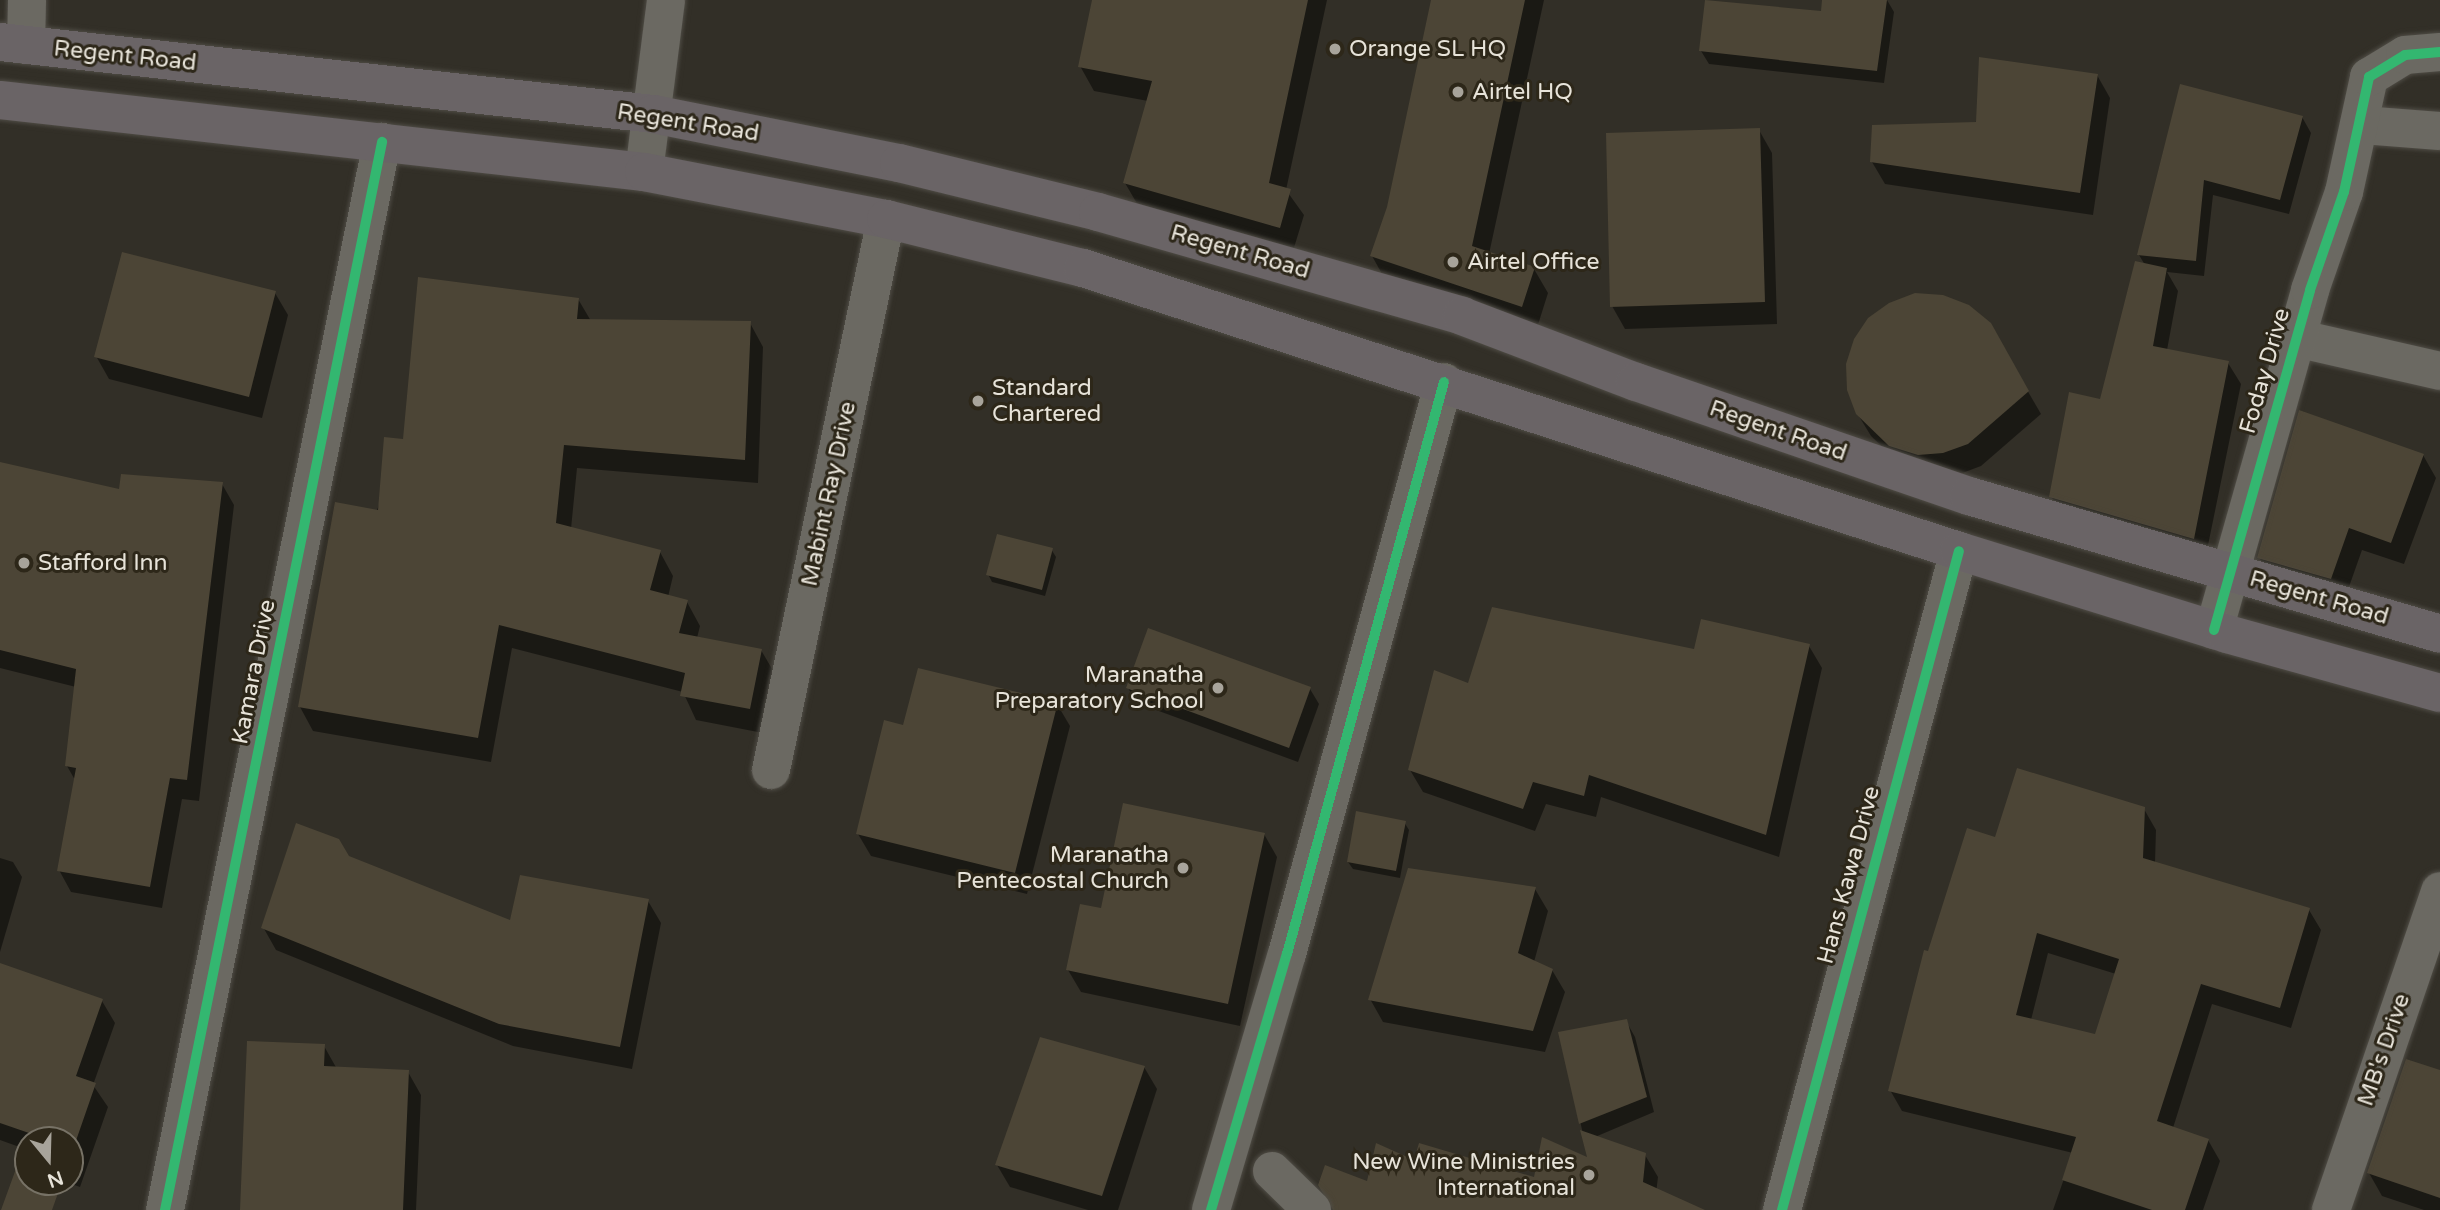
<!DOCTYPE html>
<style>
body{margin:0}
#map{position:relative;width:2440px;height:1210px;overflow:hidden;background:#322f27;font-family:"Varela Round",sans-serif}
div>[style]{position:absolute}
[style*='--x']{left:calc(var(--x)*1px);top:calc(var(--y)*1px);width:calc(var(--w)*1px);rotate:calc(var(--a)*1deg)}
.shadow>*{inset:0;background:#0007}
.building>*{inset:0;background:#4c4536}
.roads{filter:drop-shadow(0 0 2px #4f4c45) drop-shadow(0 0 2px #4f4c45)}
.minor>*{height:38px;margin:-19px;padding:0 19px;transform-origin:19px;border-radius:19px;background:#6b6962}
.major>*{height:38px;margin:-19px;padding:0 19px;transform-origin:19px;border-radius:19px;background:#6a6466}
.cycleway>*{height:10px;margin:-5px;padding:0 5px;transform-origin:5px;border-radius:5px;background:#33b770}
.dots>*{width:19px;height:19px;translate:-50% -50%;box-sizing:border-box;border:4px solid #2d2719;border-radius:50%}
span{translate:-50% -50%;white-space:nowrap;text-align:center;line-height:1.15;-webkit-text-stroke:6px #2d2719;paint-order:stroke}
.poi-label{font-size:23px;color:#e7e3d9}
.left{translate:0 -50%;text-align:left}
.right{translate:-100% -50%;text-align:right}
.street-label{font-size:23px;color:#e7e3d9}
.north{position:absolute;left:14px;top:1126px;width:70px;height:70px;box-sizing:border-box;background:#2d2719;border:2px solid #777266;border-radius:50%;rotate:161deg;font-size:19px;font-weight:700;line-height:28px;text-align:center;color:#e7e3d9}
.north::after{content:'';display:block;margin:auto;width:24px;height:32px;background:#a8a49b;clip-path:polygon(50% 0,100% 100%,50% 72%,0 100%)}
</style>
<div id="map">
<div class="shadow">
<div style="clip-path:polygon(1094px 0,1327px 0,1286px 190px,1304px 215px,1293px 251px,1139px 207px,1125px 183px,1148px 101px,1094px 91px,1080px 66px)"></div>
<div style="clip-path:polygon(1432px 0,1544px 0,1489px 254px,1534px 269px,1548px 293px,1536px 331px,1386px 281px,1372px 256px,1388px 207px)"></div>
<div style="clip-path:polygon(1824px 0,1887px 0,1894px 12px,1884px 83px,1709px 64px,1701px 51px,1822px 13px)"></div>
<div style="clip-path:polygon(2097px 75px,2110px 98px,2093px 215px,1885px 184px,1872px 162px)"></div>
<div style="clip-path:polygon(2181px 87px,2302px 117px,2311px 133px,2289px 214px,2213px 195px,2204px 276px,2167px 272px,2178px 291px,2167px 350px,2228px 363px,2241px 384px,2205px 560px,2064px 518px,2051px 496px,2102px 401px,2145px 265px,2139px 255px)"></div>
<div style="clip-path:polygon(1759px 130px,1772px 153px,1777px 324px,1625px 329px,1612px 306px)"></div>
<div style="clip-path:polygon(275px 293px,288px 315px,262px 418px,109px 379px,96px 356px)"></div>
<div style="clip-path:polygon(578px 299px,591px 321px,750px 323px,763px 347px,758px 483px,577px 468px,571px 529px,660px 552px,673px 576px,668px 597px,687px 602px,700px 626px,697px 638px,761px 650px,775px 674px,763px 733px,696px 720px,683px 692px,512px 648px,491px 762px,313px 731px,300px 707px,404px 441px)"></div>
<div style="clip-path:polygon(1989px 324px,2041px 414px,1981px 466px,1957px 475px,1904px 468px,1871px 436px,1857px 413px)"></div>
<div style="clip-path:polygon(2423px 455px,2436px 478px,2404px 564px,2362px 550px,2344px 601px,2272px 580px,2259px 557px)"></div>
<div style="clip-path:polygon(0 464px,121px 492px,222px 484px,234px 505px,199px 801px,182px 799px,162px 908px,71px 892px,59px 870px,75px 780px,67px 766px,76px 687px,0 668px)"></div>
<div style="clip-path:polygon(1051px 549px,1056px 557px,1045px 596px,992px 582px,988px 574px)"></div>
<div style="clip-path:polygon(1809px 646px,1822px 668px,1779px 857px,1601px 797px,1596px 817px,1546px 804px,1535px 831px,1423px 792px,1410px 770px,1469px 685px,1695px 651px)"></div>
<div style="clip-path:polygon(1128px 688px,1310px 689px,1319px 704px,1298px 762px,1137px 703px)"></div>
<div style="clip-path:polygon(1057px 704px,1070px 726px,1027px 894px,871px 856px,858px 834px,904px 727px)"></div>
<div style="clip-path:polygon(evenodd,2144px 809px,2156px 830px,2155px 863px,2309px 910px,2321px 930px,2291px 1028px,2212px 1004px,2173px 1128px,2208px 1140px,2220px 1161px,2203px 1210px,2053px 1210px,2073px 1153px,1902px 1111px,1890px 1090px,1929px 953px,1996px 839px,2144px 809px,2048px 953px,2116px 974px,2097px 1036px,2031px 1020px,2048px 953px)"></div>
<div style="clip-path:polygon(1404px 822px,1409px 830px,1400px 878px,1353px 869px,1348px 862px)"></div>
<div style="clip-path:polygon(1264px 834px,1277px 857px,1240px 1026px,1081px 992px,1068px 970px,1102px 911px)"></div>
<div style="clip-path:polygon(0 858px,13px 862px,22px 877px,0 952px)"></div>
<div style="clip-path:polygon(348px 858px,512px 923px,648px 901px,661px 923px,632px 1069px,513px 1046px,276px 950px,263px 927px)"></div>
<div style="clip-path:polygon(1535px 889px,1548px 911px,1534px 962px,1552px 970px,1565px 992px,1545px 1052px,1383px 1022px,1370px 999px)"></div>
<div style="clip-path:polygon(102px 1001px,115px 1023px,93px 1085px,108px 1107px,80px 1187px,66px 1182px,70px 1182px,70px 1140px,28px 1140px,28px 1155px,25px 1149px,0 1140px,0 1027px)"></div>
<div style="clip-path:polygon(1626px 1021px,1635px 1037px,1654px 1112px,1595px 1137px,1645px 1155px,1658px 1177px,1654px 1210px,1335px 1210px,1368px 1184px,1415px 1162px,1536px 1179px,1589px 1160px,1560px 1034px)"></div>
<div style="clip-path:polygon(324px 1046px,337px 1069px,408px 1072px,421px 1095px,416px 1210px,241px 1210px)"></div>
<div style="clip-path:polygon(1144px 1067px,1157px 1089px,1118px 1210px,1088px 1210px,1010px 1187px,997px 1165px)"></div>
<div style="clip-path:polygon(2440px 1072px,2440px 1210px,2424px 1210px,2382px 1196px,2369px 1173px)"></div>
</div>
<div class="building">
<div style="clip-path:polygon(1092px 0,1308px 0,1269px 183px,1291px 189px,1280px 228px,1123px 183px,1152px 81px,1078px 67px)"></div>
<div style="clip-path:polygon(1431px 0,1525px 0,1472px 246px,1535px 267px,1522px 307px,1370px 256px,1387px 207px)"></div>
<div style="clip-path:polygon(1705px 0,1821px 11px,1822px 0,1887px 0,1877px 71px,1699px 51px)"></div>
<div style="clip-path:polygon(1979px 57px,2098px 74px,2080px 193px,1870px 162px,1872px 125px,1976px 122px)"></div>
<div style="clip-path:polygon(2180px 84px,2303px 116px,2280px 200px,2204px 180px,2196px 261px,2137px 255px)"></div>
<div style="clip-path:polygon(1760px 128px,1765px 302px,1610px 307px,1606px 133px)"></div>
<div style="clip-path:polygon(122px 252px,276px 291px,249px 397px,94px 357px)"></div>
<div style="clip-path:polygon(2135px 261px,2167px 268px,2153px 346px,2229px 361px,2194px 539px,2049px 497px,2069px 392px,2100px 399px)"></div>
<div style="clip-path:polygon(418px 277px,579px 298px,577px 319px,751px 321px,745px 460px,564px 445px,556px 523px,661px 550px,650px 590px,688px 600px,679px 633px,762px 649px,750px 709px,680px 696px,685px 673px,499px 625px,478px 738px,298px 707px,335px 502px,378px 510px,384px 437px,403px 439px)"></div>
<div style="clip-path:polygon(1915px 293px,1943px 295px,1969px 305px,1991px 323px,2029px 391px,1968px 444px,1943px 453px,1918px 455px,1889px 446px,1856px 414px,1847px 390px,1846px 364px,1854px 339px,1868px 318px,1889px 303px)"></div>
<div style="clip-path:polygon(2299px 410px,2424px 454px,2391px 543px,2349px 528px,2331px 579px,2257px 558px)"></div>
<div style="clip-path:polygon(0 462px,119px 489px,121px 474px,223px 482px,187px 780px,170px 778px,150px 887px,57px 871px,76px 768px,65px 766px,76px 669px,0 650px)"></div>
<div style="clip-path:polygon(997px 534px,1053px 548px,1042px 590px,986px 575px)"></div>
<div style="clip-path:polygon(1492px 607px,1694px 649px,1701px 619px,1810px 644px,1766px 835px,1589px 775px,1584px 796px,1533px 782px,1523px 809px,1408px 770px,1434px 670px,1468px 683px)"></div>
<div style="clip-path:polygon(1148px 628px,1311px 687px,1289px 748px,1126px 688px)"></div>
<div style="clip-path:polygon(918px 668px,1058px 702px,1015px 873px,856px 834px,884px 720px,903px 725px)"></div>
<div style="clip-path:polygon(evenodd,2017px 768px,2145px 807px,2143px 858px,2310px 908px,2280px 1008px,2201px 984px,2157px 1121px,2209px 1139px,2185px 1210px,2152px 1210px,2062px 1180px,2076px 1137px,1888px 1091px,1924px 950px,1928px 951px,1967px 828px,1995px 837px,2017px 768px,2037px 933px,2119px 959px,2095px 1034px,2016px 1015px,2037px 933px)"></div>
<div style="clip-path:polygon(1123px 803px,1265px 833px,1228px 1004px,1066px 970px,1080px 904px,1101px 908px)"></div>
<div style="clip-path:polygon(1356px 811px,1406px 821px,1396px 871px,1347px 862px)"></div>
<div style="clip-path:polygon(296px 823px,339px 839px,349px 856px,510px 920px,520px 875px,649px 899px,620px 1047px,499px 1024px,261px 928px)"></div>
<div style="clip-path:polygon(1408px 868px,1536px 887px,1518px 953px,1553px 969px,1533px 1031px,1368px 1000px)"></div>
<div style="clip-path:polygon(0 963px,103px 999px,76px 1076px,96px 1083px,70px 1158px,70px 1140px,28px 1140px,28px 1182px,62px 1182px,52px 1210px,1px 1210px,29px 1133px,0 1123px)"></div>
<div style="clip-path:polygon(1627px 1019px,1647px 1097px,1579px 1124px,1558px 1032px)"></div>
<div style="clip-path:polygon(1040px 1037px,1145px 1066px,1102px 1196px,995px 1165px)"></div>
<div style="clip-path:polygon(247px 1041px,325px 1044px,324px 1066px,409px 1070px,403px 1210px,240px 1210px)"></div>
<div style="clip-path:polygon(2406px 1059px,2440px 1070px,2440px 1198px,2367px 1173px)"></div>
<div style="clip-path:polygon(1580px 1130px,1646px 1153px,1643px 1182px,1705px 1210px,1333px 1210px,1318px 1185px,1325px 1165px,1367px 1181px,1376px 1143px,1414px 1160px,1419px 1143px,1534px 1177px,1542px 1137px,1587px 1157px)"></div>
</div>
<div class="roads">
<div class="minor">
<div style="--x:26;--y:45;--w:45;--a:-88.7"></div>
<div style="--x:2362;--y:125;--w:78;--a:4.4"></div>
<div style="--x:644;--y:172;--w:173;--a:-82.7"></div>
<div style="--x:2296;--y:338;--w:148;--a:12.9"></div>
<div style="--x:2214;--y:630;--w:353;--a:-74.2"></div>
<div style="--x:2310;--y:290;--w:104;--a:-70.9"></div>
<div style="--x:2344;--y:192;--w:118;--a:-77.7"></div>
<div style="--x:2369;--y:77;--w:42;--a:-31.4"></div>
<div style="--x:2405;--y:55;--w:35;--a:-5"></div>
<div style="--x:771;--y:770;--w:563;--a:-78.21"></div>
<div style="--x:1272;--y:1171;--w:56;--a:44.3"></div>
<div style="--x:165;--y:1210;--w:1090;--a:-78.51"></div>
<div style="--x:1211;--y:1210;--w:267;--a:-73.5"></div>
<div style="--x:1287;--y:954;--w:593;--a:-74.65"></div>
<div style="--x:1782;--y:1210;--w:682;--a:-74.97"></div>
<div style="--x:2331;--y:1210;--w:337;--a:-71.1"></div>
</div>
<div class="major">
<div style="--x:0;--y:42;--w:657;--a:6.29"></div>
<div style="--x:653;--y:114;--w:251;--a:11.3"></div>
<div style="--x:899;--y:163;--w:205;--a:13.8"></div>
<div style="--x:1098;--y:212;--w:379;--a:15.9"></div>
<div style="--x:1462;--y:316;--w:186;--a:20.8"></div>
<div style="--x:1636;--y:382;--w:352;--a:18.9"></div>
<div style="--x:1969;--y:496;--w:491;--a:16.3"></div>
<div style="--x:0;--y:100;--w:648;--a:6.38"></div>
<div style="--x:644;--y:172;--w:247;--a:11"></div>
<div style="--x:886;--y:219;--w:203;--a:14"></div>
<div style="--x:1083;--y:268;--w:921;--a:17.9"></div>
<div style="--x:1959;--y:551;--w:281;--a:17.2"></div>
<div style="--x:2227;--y:634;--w:221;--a:15.5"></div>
</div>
</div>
<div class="cycleway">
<div style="--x:2214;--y:630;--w:353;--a:-74.2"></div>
<div style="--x:2310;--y:290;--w:104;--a:-70.9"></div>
<div style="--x:2344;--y:192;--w:118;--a:-77.7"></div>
<div style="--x:2369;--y:77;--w:42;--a:-31.4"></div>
<div style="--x:2405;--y:55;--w:35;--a:-5"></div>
<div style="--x:165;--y:1210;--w:1090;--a:-78.51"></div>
<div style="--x:1211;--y:1210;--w:267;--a:-73.5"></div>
<div style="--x:1287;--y:954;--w:593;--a:-74.65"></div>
<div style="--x:1782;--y:1210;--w:682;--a:-74.97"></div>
</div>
<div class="dots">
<div style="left:1335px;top:49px;background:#a8a49b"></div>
<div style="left:1458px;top:92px;background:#a8a49b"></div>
<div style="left:1453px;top:262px;background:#a8a49b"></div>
<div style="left:978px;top:401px;background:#a8a49b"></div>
<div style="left:24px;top:563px;background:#a8a49b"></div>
<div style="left:1218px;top:688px;background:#a8a49b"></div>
<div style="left:1183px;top:868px;background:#a8a49b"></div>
<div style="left:1589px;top:1175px;background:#a8a49b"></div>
</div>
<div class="poi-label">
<span class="left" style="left:1349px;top:49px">Orange SL HQ</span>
<span class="left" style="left:1472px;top:92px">Airtel HQ</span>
<span class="left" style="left:1467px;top:262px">Airtel Office</span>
<span class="left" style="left:992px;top:401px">Standard<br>Chartered</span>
<span class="left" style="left:38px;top:563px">Stafford Inn</span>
<span class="right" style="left:1204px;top:688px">Maranatha<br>Preparatory School</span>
<span class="right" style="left:1169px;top:868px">Maranatha<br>Pentecostal Church</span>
<span class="right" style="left:1575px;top:1175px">New Wine Ministries<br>International</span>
</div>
<div class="street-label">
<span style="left:125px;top:56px;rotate:6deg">Regent Road</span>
<span style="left:688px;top:123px;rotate:9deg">Regent Road</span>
<span style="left:1240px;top:252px;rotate:16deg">Regent Road</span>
<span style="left:2265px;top:371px;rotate:-74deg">Foday Drive</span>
<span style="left:1778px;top:431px;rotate:19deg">Regent Road</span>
<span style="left:829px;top:494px;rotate:-78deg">Mabint Ray Drive</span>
<span style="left:2319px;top:598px;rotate:16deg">Regent Road</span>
<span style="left:254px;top:672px;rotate:-79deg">Kamara Drive</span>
<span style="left:1849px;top:875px;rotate:-75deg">Hans Kawa Drive</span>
<span style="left:2384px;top:1050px;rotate:-71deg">MB's Drive</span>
</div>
<div class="north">N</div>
</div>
